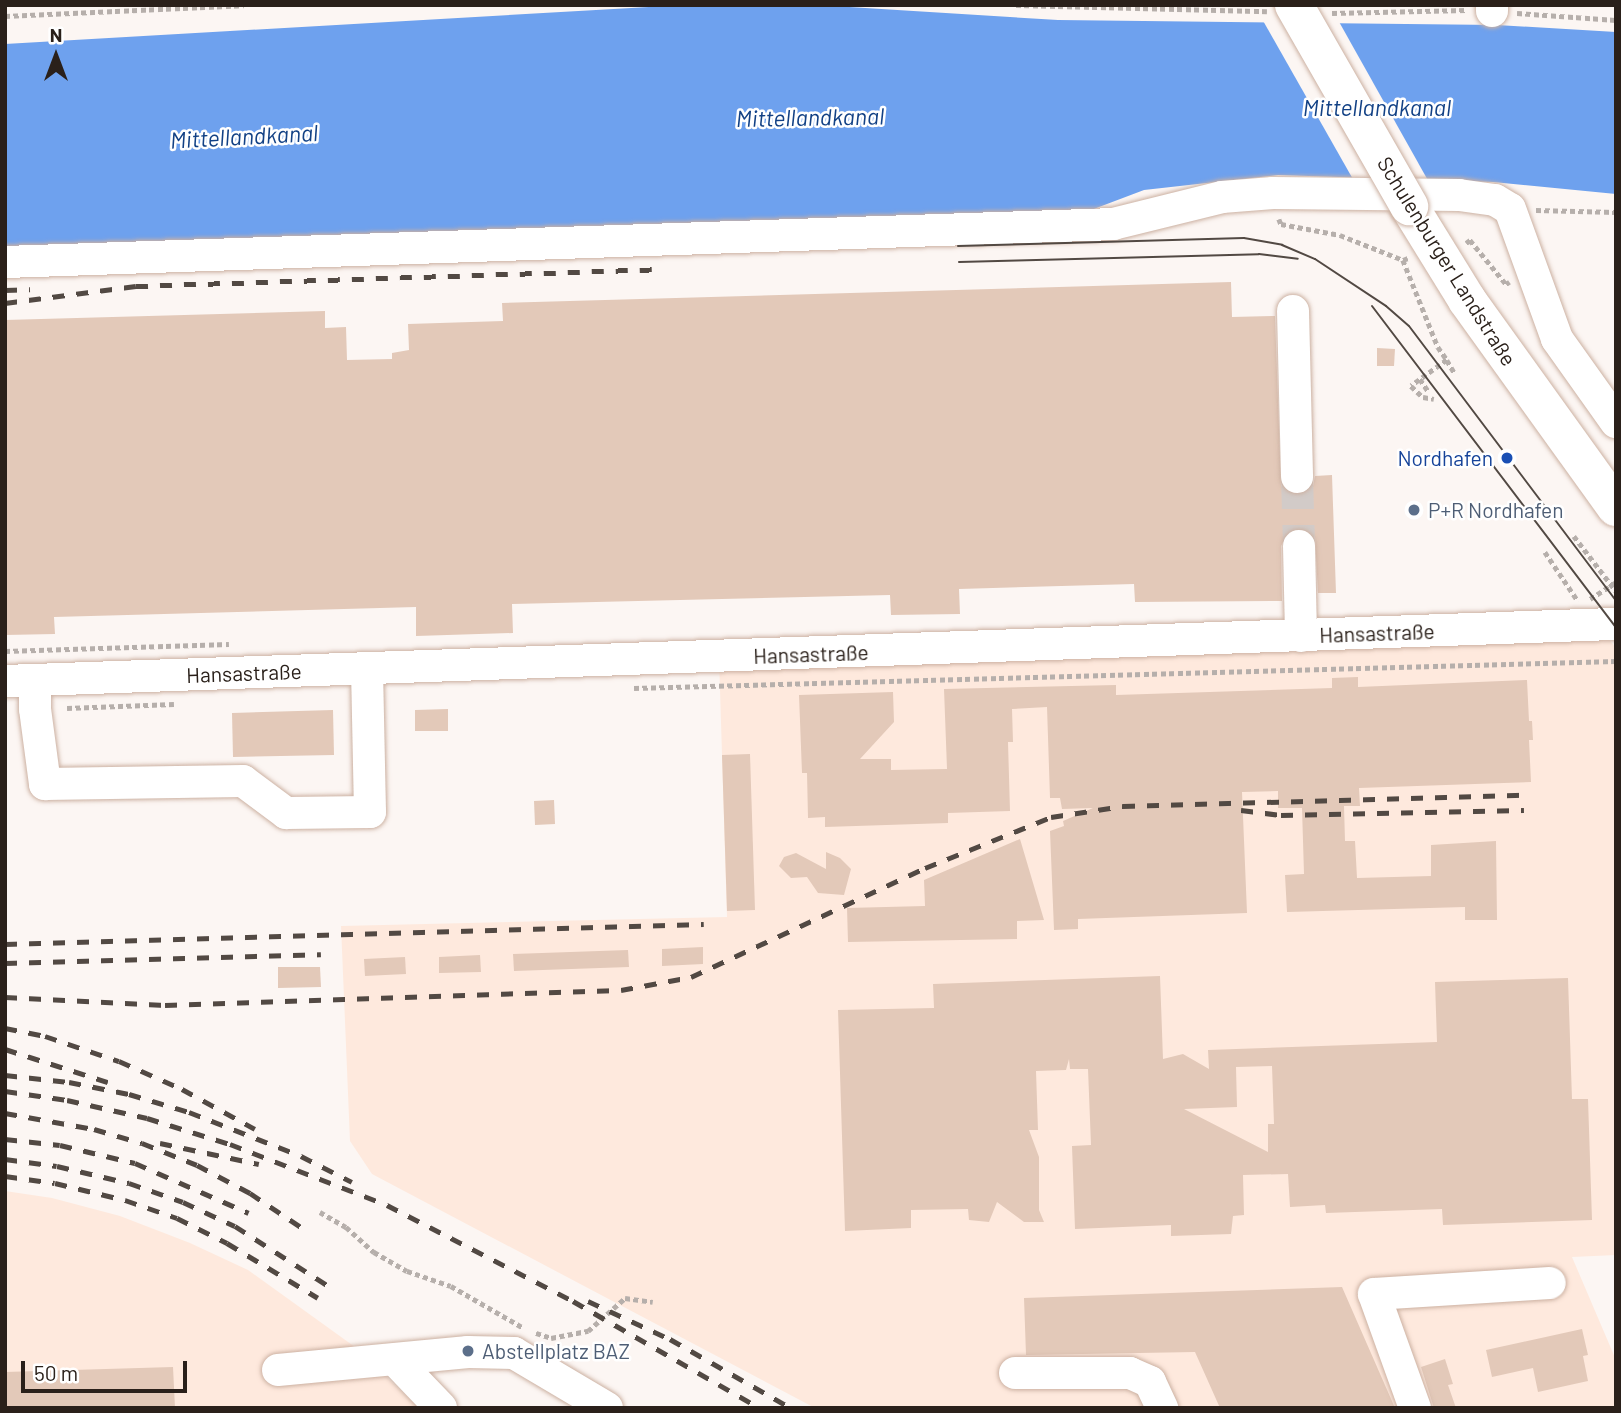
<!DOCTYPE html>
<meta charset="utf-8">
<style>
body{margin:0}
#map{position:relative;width:1621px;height:1413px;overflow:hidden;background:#fcf6f3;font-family:Barlow,sans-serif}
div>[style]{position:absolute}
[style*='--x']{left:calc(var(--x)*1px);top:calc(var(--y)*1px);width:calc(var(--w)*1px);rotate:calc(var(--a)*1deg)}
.built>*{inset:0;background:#fee9dd}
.water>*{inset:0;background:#6ea1ee}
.pier>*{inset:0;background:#fcf6f3}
.building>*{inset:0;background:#e3c9b9}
.minor-tunnel>*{height:32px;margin-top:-16px;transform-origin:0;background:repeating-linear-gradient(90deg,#d2cbc8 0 32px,transparent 0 48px)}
.path>*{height:4.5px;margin-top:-2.25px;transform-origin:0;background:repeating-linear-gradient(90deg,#b6afab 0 5px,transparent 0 8.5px)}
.roads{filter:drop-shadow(0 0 2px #ccb1a2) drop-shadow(0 0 2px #ccb1a2)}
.minor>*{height:32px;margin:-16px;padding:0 16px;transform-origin:16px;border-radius:16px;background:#fff}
.major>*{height:38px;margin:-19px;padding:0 19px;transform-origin:19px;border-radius:19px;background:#fff}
.tram>*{height:2px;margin:-1px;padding:0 1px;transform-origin:1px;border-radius:1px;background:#524943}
.rail>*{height:5px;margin-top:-2.5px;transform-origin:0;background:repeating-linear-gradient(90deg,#524943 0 12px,transparent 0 24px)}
.bridges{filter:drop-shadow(0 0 2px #ccb1a2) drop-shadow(0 0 2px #ccb1a2)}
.major-bridge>*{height:38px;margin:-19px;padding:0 19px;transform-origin:19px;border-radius:19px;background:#fff}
.dots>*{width:19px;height:19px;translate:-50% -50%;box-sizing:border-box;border:4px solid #fff;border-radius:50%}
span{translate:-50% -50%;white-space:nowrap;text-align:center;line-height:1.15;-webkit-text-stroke:5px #fff;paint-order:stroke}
.street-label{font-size:21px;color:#2a201a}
.transit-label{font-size:21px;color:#164399}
.right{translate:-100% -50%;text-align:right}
.service-label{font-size:21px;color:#4e5e75}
.left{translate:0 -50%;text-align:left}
.water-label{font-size:23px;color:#124185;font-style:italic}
.frame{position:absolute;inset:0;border:7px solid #2a201a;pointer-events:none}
.north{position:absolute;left:21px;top:21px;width:70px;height:70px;-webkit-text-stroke:5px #fff;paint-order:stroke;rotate:0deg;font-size:19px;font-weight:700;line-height:28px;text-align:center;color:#2a201a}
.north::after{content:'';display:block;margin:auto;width:24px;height:32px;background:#2a201a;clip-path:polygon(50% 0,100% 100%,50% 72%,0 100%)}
.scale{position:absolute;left:21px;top:1361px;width:166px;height:32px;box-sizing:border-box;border:4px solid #2a201a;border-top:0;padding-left:9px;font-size:21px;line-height:24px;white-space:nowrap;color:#2a201a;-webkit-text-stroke:5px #fff;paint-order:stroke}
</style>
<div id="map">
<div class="built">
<div style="clip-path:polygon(1597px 625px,1616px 648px,1616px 1255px,1572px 1257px,1616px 1360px,1616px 1408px,815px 1408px,372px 1174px,350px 1141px,341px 926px,727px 917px,719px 657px)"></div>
<div style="clip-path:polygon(5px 1191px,52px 1198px,120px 1216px,190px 1243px,248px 1270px,355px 1347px,419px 1408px,5px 1408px)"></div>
</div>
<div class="water">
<div style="clip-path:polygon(684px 5px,817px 5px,1058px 20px,1497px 25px,1616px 32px,1616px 194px,1493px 182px,1278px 175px,1144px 190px,1070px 218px,5px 252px,5px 44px)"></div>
</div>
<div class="pier">
<div style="clip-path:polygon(1262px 19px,1338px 20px,1430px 184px,1354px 181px)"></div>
</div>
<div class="building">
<div style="clip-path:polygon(1231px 282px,1232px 317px,1275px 316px,1281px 486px,1288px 493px,1298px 495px,1313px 486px,1315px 476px,1332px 475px,1336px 593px,1318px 593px,1315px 537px,1308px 530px,1298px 528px,1289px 531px,1281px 546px,1282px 601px,1135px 602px,1134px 584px,959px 589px,960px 614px,891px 615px,890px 595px,512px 604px,513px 633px,416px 636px,416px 607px,54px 617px,55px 634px,5px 635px,5px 320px,325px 311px,325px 328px,346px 327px,347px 360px,392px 359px,392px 353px,409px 350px,408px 324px,503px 321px,502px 303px)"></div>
<div style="clip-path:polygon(1377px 348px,1395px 349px,1394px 366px,1377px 366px)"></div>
<div style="clip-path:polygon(1358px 677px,1358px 687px,1527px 680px,1529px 721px,1532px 721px,1533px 740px,1529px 740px,1531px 782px,1359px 788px,1360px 806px,1344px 806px,1345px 841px,1355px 841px,1357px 878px,1431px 876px,1431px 845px,1496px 841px,1497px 920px,1465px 920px,1465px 907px,1287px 912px,1285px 875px,1304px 874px,1302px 808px,1278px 808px,1278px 791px,1242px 792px,1247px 913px,1078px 919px,1078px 929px,1054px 930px,1050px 831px,1064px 826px,1063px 821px,1093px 808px,1062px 809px,1060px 798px,1050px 798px,1047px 707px,1012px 709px,1013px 742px,1008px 742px,1010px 811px,948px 813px,948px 823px,825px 827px,825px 817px,808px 818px,807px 773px,802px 773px,799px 695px,893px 692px,894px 722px,860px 759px,891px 759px,891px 770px,947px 769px,944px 689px,1116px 685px,1116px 695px,1332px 688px,1332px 678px)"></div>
<div style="clip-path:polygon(448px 709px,448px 731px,415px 731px,415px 710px)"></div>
<div style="clip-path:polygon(333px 710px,334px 755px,233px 757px,232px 713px)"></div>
<div style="clip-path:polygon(750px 754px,755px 910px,727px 911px,722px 755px)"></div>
<div style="clip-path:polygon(554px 800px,555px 824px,535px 825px,534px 801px)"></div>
<div style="clip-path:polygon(1020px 839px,1044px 920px,1017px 921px,1017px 939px,848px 942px,847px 908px,925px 906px,924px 880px)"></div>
<div style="clip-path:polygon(826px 852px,840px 858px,851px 869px,844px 895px,818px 893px,807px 877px,791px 878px,779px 866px,784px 857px,796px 853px,826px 869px)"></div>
<div style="clip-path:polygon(703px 947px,703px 964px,662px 966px,662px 949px)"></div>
<div style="clip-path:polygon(628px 950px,629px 967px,514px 971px,513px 954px)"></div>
<div style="clip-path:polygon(480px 955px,481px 972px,439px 973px,439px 957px)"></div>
<div style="clip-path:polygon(405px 957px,406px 974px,365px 976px,364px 959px)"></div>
<div style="clip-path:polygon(278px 967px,320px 967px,321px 987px,278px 988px)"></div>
<div style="clip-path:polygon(evenodd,1160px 976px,1163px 1059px,1183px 1054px,1209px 1069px,1208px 1050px,1437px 1042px,1435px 982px,1568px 978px,1572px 1099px,1588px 1099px,1592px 1220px,1443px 1225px,1442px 1209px,1326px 1213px,1325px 1205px,1290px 1207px,1288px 1174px,1243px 1175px,1244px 1215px,1233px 1216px,1231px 1234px,1171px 1236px,1171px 1225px,1075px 1229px,1072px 1146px,1091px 1145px,1088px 1069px,1070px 1069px,1069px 1059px,1066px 1070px,1036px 1071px,1038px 1130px,1029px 1130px,1039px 1157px,1039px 1210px,1044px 1222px,1024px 1222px,997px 1202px,989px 1222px,969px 1220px,968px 1209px,911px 1210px,911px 1228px,845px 1231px,838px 1010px,934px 1008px,933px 984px,1160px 976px,1272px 1066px,1274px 1124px,1268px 1124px,1268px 1152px,1184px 1109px,1237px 1107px,1236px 1067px,1272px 1066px)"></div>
<div style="clip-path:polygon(1342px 1287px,1395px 1408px,1220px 1408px,1195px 1352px,1026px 1355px,1024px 1298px)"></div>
<div style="clip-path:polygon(1582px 1329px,1588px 1355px,1583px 1356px,1588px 1381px,1538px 1392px,1533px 1368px,1492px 1377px,1486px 1350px)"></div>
<div style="clip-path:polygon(1445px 1359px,1453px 1384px,1448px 1385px,1456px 1408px,1434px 1408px,1421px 1367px)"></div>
<div style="clip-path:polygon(173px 1367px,175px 1408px,5px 1408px,5px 1372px)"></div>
</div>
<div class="minor-tunnel">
<div style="--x:1297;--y:477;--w:69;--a:88.3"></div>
</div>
<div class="path">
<div style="--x:1016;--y:5;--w:251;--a:1.4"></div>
<div style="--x:1332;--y:13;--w:135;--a:-1.3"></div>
<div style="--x:1517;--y:13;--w:99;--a:4"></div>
<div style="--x:5;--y:16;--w:239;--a:-2.6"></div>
<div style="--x:1536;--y:210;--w:80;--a:1.4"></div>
<div style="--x:1279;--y:219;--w:5;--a:68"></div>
<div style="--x:1281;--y:224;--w:60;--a:10.6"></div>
<div style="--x:1340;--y:235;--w:68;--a:21.6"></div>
<div style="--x:1403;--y:260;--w:5;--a:-22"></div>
<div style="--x:1466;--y:243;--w:5;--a:-37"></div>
<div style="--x:1470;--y:240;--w:57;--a:50.7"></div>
<div style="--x:1506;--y:284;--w:4;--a:-34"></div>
<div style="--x:1403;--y:260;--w:94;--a:68.1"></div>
<div style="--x:1438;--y:347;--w:16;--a:55"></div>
<div style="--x:1447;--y:360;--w:44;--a:144.2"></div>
<div style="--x:1411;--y:386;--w:16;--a:43"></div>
<div style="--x:1423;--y:397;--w:11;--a:10"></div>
<div style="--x:1447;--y:360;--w:14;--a:60"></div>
<div style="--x:1420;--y:379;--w:14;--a:56"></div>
<div style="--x:1574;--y:536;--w:69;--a:52.6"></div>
<div style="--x:1545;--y:552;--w:59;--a:56"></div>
<div style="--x:1590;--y:599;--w:31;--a:-33"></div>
<div style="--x:5;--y:651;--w:224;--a:-1.8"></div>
<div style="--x:634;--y:688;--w:982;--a:-1.57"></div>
<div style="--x:67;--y:708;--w:107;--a:-2.1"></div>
<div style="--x:320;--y:1212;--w:30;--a:30"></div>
<div style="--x:346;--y:1227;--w:38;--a:42"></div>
<div style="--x:374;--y:1252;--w:38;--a:30"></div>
<div style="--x:407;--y:1271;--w:46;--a:18.8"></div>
<div style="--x:451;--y:1286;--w:82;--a:30"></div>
<div style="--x:536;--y:1333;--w:16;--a:18"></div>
<div style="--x:551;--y:1338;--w:38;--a:-11"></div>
<div style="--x:588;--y:1331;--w:50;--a:-41.7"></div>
<div style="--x:625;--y:1298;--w:28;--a:8"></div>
</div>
<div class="roads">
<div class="minor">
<div style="--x:1492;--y:11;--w:6;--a:-90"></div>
<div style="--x:5;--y:262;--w:1109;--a:-1.96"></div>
<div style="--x:1113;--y:224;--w:112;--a:-13.9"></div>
<div style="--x:1222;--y:197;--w:51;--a:-4.5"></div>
<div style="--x:1273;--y:193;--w:186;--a:0.6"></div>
<div style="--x:1459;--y:195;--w:36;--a:8"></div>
<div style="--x:1495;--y:200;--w:17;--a:31"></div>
<div style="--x:1510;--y:209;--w:138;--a:70.1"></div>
<div style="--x:1557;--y:339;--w:102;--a:54.6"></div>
<div style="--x:1293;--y:311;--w:166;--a:88.6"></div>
<div style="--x:1299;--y:546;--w:90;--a:88.7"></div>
<div style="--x:35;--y:680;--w:29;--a:90"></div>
<div style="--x:35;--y:709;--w:76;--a:82.4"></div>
<div style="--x:45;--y:784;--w:198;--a:-0.9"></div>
<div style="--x:243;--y:781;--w:54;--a:36.7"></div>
<div style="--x:286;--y:813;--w:84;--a:-0.7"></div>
<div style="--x:370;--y:812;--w:143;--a:-91.2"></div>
<div style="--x:5;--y:681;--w:1612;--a:-2.03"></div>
<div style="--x:396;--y:1361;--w:65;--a:46.2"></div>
<div style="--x:278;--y:1370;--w:191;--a:-5.4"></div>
<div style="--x:468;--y:1352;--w:46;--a:1.2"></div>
<div style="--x:514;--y:1353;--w:108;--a:30.6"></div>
<div style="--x:1015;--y:1373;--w:115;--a:0"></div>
<div style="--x:1130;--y:1373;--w:22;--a:24"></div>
<div style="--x:1150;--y:1382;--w:29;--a:65"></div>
<div style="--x:1415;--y:1408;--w:121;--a:-109.8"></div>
<div style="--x:1374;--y:1294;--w:176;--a:-3.6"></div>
</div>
<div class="major">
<div style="--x:1409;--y:206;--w:110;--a:58.3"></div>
<div style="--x:1467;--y:300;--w:255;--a:54.3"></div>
</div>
</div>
<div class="tram">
<div style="--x:958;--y:246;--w:286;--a:-1.6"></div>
<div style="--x:1244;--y:238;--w:39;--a:10"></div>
<div style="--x:1282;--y:245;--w:36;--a:23"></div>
<div style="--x:1315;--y:259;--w:85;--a:33.5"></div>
<div style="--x:1386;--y:306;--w:30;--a:41"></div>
<div style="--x:1409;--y:326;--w:344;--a:53"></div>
<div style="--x:959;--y:262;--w:300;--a:-1.5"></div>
<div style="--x:1259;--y:254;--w:39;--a:7"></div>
<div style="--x:1372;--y:306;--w:404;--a:52.8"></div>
</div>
<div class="rail">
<div style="--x:5;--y:290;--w:25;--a:-2"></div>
<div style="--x:5;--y:303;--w:132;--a:-7.4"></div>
<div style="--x:136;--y:286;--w:528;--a:-1.84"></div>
<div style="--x:1241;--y:810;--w:40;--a:7.1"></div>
<div style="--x:1281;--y:815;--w:243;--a:-1.2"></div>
<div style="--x:5;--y:944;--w:699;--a:-1.64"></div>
<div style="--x:5;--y:963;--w:316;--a:-1.6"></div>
<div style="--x:5;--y:997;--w:160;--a:2.9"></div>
<div style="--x:165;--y:1005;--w:456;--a:-1.9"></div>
<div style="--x:621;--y:990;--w:71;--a:-10.5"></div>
<div style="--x:691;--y:977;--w:258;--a:-25"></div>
<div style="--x:925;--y:868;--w:136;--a:-22"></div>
<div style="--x:1051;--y:817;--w:73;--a:-8.7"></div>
<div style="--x:1123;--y:806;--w:401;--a:-1.6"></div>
<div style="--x:5;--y:1028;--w:41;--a:11.3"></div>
<div style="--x:45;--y:1036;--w:78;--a:18.7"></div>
<div style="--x:119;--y:1061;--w:69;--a:24"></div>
<div style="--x:182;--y:1089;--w:83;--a:28.7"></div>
<div style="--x:5;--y:1049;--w:108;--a:17.8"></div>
<div style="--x:5;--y:1075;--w:64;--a:6.2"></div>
<div style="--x:69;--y:1082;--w:61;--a:11.3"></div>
<div style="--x:129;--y:1094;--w:63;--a:16.7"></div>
<div style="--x:189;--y:1112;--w:120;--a:21.4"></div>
<div style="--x:301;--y:1156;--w:57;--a:27"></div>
<div style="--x:5;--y:1091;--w:63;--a:8.3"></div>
<div style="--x:67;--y:1100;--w:82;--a:12.7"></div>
<div style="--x:147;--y:1118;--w:87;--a:17.4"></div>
<div style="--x:230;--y:1144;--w:168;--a:21.2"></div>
<div style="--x:387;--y:1205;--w:209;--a:27.3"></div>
<div style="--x:573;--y:1301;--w:215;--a:29.8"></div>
<div style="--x:5;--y:1113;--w:90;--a:10.2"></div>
<div style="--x:94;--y:1129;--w:50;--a:16.3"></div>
<div style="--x:142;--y:1143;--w:59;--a:21.8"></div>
<div style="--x:197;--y:1165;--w:60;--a:27.8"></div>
<div style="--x:250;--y:1193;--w:65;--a:33.7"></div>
<div style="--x:5;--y:1139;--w:55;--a:6.2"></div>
<div style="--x:60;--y:1145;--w:77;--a:13.5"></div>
<div style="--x:135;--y:1163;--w:124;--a:23.7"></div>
<div style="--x:160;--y:1143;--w:101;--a:12"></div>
<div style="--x:5;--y:1159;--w:52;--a:7.7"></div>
<div style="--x:57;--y:1166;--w:74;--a:13.3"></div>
<div style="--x:129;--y:1183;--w:57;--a:19.4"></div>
<div style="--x:183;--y:1202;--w:57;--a:24.8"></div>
<div style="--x:235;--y:1226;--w:109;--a:32.7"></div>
<div style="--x:5;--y:1176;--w:50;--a:8"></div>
<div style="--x:55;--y:1183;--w:72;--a:13.7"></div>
<div style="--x:125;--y:1200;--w:55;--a:19.1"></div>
<div style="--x:177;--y:1218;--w:56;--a:26.6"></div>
<div style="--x:227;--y:1243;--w:106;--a:31.1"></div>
<div style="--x:588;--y:1301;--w:90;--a:24.9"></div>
<div style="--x:670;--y:1339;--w:139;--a:29.7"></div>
</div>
<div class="bridges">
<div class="major-bridge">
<div style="--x:1294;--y:5;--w:232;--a:60.2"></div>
</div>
</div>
<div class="dots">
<div style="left:1507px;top:458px;background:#1a4fb4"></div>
<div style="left:1414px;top:510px;background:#5c6f8a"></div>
<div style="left:468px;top:1351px;background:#5c6f8a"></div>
</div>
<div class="street-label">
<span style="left:1447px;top:261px;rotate:58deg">Schulenburger Landstraße</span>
<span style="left:1377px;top:633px;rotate:-2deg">Hansastraße</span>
<span style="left:811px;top:654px;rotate:-2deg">Hansastraße</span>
<span style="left:244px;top:673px;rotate:-2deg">Hansastraße</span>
</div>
<div class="transit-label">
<span class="right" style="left:1493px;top:458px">Nordhafen</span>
</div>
<div class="service-label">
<span class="left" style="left:1428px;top:510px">P+R Nordhafen</span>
<span class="left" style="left:482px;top:1351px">Abstellplatz BAZ</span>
</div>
<div class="water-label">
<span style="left:1377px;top:107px">Mittellandkanal</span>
<span style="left:810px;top:117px;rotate:-1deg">Mittellandkanal</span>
<span style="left:244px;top:136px;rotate:-3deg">Mittellandkanal</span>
</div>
<div class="frame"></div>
<div class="north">N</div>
<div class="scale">50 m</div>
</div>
